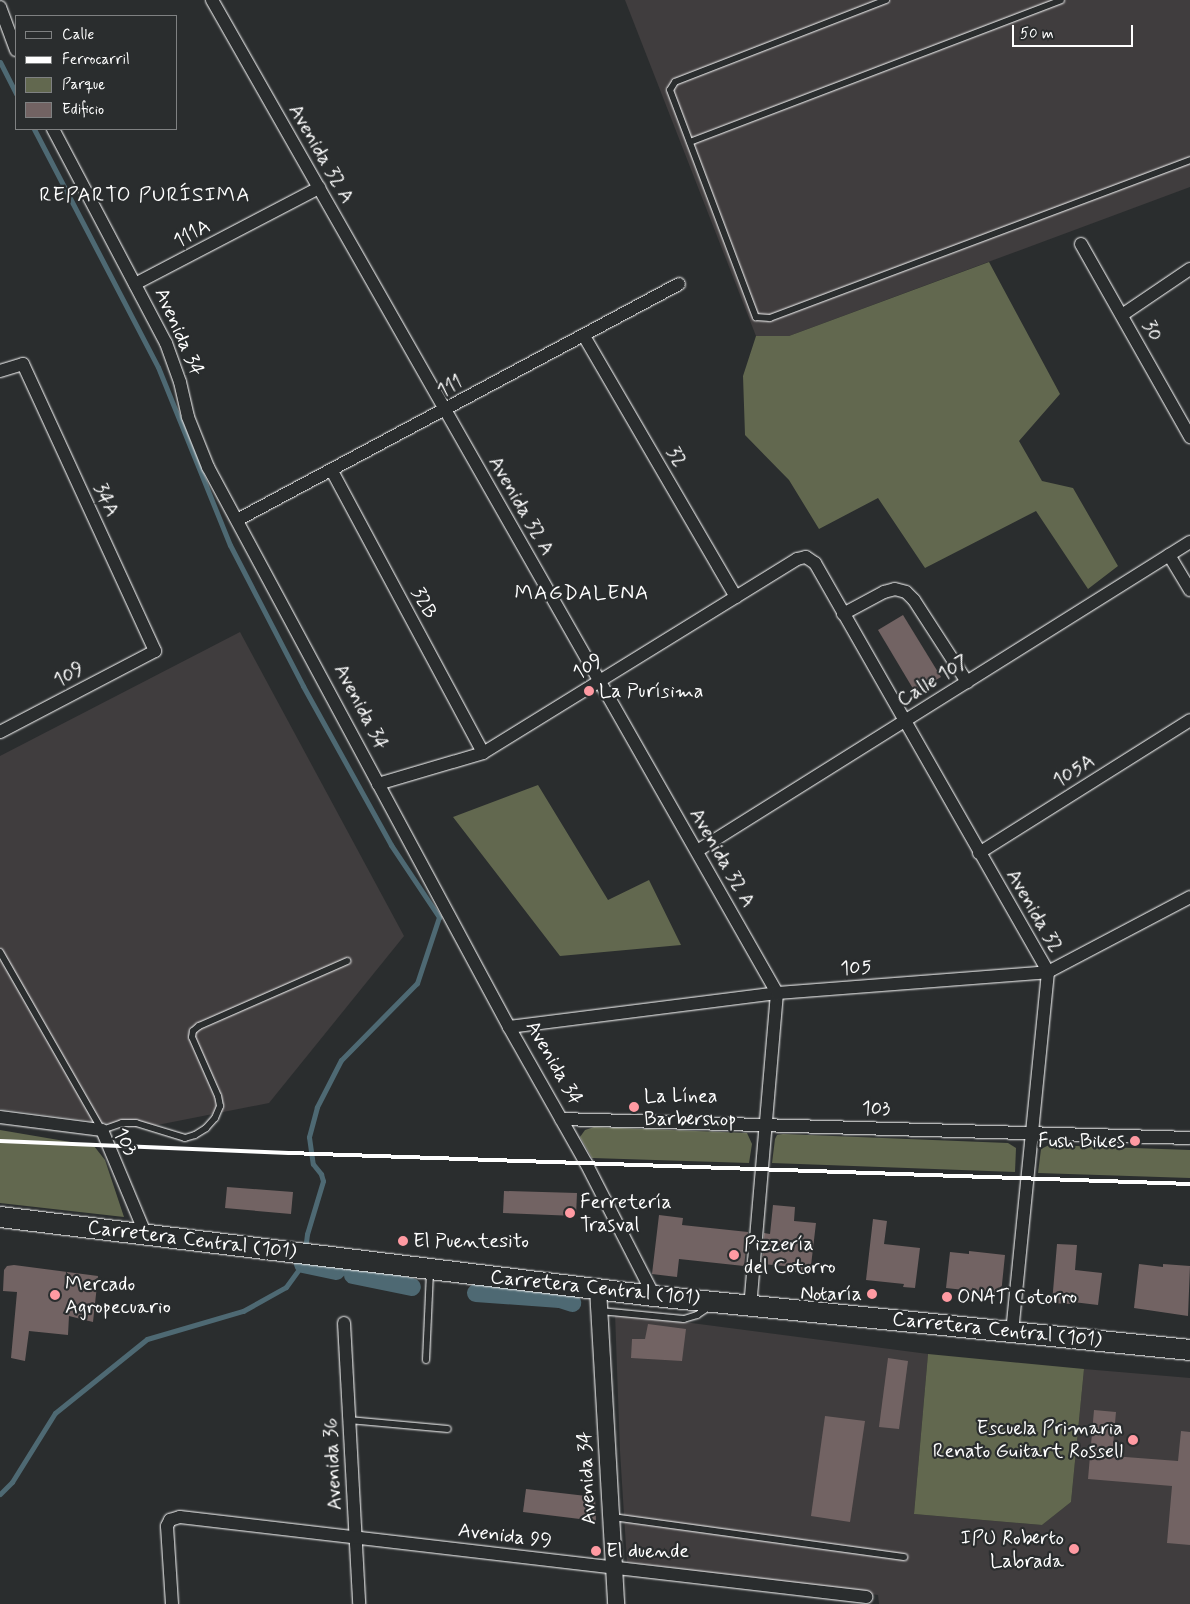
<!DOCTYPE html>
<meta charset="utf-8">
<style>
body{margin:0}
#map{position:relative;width:1190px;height:1604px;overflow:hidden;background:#2a2d2e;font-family:Mynerve,sans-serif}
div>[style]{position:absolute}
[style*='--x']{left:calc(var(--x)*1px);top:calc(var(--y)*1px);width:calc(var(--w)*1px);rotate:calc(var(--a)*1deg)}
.built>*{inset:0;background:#403d3e}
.green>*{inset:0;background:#62684f}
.stream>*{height:5px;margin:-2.5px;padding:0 2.5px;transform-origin:2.5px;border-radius:2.5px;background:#4e6973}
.canal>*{height:18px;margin:-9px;padding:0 9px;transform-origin:9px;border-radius:9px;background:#4e6973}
.building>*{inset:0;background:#726363}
.roads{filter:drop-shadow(0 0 1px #fff) drop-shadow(0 0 1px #fff)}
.service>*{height:6px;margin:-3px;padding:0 3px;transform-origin:3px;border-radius:3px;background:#2a2d2e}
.minor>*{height:12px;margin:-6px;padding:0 6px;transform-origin:6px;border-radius:6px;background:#2a2d2e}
.tertiary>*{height:16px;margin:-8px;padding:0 8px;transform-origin:8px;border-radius:8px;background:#2a2d2e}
.primary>*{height:20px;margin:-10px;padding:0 10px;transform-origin:10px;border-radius:10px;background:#2a2d2e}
.rail>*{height:4px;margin:-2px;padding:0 2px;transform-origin:2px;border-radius:2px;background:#fff}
.dots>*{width:14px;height:14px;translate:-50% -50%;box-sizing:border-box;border:2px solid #2a2d2e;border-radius:50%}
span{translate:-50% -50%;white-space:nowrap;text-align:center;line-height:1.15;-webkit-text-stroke:4.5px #2a2d2e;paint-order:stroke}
.street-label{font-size:20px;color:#fff}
.poi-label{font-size:20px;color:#fff}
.left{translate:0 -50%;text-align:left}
.right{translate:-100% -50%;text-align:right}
.neighbourhood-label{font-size:21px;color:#fff;letter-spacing:1px}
.legend{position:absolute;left:15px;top:15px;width:162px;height:115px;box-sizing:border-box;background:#2a2d2e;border:1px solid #7f8182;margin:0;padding:6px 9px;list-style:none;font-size:15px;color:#fff}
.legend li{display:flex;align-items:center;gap:10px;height:25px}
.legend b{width:25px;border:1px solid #7f8182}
.scale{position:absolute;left:1012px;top:25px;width:121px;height:22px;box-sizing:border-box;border:2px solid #fff;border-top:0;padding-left:6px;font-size:15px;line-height:18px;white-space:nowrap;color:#fff;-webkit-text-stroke:4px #2a2d2e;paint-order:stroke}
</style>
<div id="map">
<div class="built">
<div style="clip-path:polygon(625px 0,1190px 0,1190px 187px,789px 336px,756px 336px)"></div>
<div style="clip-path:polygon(240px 632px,404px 936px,269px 1103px,142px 1128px,0 1109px,0 756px)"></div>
<div style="clip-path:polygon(615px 1313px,928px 1354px,914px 1514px,1042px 1525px,1071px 1502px,1084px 1369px,1190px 1378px,1190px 1604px,879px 1604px,878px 1595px,627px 1562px,620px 1451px)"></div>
</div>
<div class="green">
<div style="clip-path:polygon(989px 262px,1060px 394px,1019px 441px,1042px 481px,1073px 488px,1118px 566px,1088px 589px,1036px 511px,925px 568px,878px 498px,819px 529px,789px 480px,745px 435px,743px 376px,756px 336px,789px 336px)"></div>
<div style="clip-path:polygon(538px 785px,608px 900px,649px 880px,681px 945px,560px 956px,453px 817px)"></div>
<div style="clip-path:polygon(594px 1127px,747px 1133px,752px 1144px,749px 1163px,592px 1158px,580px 1137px,585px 1130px)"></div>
<div style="clip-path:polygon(0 1130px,94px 1146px,105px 1160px,124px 1217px,0 1203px)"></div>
<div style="clip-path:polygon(783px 1134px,1008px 1143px,1016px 1148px,1015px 1172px,772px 1163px,775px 1139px,777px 1135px)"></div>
<div style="clip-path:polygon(1049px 1145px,1190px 1150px,1190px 1178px,1038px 1173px,1041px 1149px)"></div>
<div style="clip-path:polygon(928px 1354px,1084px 1369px,1071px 1502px,1042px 1525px,914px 1514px)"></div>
</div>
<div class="stream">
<div style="--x:0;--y:62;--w:36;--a:63"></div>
<div style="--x:34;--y:129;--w:268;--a:62.5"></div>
<div style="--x:158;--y:367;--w:192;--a:68"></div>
<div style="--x:230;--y:545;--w:159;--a:62.6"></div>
<div style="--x:303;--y:686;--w:182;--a:61"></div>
<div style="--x:391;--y:845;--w:87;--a:56.3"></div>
<div style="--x:439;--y:917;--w:70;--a:108.4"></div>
<div style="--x:417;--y:983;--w:108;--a:134.6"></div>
<div style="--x:341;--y:1060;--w:53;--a:117.1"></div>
<div style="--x:317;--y:1107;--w:31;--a:105"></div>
<div style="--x:309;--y:1137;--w:27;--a:82"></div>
<div style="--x:313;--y:1164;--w:13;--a:51"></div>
<div style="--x:321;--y:1174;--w:7;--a:74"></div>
<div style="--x:323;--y:1181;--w:55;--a:106.8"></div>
<div style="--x:307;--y:1234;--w:16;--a:97"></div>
<div style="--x:0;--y:1494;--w:17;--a:-45"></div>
<div style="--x:12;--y:1482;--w:81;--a:-58.1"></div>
<div style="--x:55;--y:1413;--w:118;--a:-38.8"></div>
<div style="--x:147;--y:1339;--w:100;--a:-16.3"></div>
<div style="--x:243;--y:1311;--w:49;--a:-29.2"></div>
<div style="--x:286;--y:1287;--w:29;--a:-54"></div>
<div style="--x:303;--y:1264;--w:5;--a:-79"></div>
</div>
<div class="canal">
<div style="--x:303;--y:1264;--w:34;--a:12"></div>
<div style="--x:353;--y:1275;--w:60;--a:11.5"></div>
<div style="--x:476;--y:1293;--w:84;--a:4.1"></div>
<div style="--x:560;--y:1299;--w:13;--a:18"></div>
</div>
<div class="building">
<div style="clip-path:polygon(903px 615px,941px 677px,915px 692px,878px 630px)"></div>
<div style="clip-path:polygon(227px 1187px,293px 1192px,291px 1214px,225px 1208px)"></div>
<div style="clip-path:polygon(504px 1191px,577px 1193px,576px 1216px,503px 1213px)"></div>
<div style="clip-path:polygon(773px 1205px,795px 1207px,794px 1221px,816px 1223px,810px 1274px,795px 1272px,795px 1267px,762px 1264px,764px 1233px,770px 1234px)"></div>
<div style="clip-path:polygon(659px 1215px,683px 1218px,682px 1225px,748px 1232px,744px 1266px,679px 1259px,677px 1277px,652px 1274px)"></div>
<div style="clip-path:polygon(873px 1219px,887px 1221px,884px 1244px,920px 1248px,915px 1288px,903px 1287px,904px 1284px,866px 1280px)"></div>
<div style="clip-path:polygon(1057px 1244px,1077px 1245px,1075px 1270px,1102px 1273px,1098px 1305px,1073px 1302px,1072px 1304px,1052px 1303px)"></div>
<div style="clip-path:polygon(969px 1251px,1005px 1255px,1001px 1294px,946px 1288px,950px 1252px,969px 1254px)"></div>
<div style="clip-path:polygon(1139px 1264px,1163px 1267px,1163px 1264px,1190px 1266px,1188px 1316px,1134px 1308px)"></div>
<div style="clip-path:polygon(14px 1265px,98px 1276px,93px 1322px,69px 1316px,68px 1335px,29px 1331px,25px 1361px,11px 1358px,17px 1292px,3px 1291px,4px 1270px,7px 1266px)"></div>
<div style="clip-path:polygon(648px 1324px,686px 1329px,682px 1361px,631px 1358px,632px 1339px,645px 1339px)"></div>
<div style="clip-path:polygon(888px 1358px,908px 1361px,899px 1429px,879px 1427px)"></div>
<div style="clip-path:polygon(1094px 1410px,1116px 1412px,1112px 1456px,1178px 1461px,1181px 1431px,1190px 1432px,1190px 1545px,1167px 1543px,1172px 1486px,1088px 1479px)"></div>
<div style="clip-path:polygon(825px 1416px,865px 1421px,850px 1522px,811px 1516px)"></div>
<div style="clip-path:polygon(526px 1489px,595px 1497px,596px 1521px,523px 1512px)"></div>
</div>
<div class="roads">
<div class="service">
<div style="--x:886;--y:0;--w:226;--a:158.8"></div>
<div style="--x:675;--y:82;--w:9;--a:122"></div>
<div style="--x:670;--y:90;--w:243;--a:69.3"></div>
<div style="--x:756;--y:317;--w:14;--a:4"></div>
<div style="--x:770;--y:318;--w:449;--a:-20.6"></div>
<div style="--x:690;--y:142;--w:397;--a:-20.9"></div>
<div style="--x:0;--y:952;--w:205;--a:60.2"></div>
<div style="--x:102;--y:1130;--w:21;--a:-19"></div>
<div style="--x:122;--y:1123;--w:14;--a:0"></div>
<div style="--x:136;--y:1123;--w:51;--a:17"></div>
<div style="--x:185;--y:1138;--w:10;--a:-17"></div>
<div style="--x:195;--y:1135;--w:13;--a:-32"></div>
<div style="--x:206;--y:1128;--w:13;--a:-48"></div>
<div style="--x:215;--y:1118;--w:13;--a:-67"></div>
<div style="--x:220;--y:1106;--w:10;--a:-101"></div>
<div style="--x:218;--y:1096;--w:64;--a:-113.8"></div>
<div style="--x:192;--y:1037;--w:6;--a:-81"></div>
<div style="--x:193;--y:1031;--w:8;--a:-40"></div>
<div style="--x:199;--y:1026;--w:162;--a:-23.7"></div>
<div style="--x:600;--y:1311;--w:84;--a:5.4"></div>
<div style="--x:684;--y:1319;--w:14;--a:-17"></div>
<div style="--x:697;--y:1315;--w:14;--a:-34"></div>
<div style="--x:426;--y:1360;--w:89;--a:-87.4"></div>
<div style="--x:349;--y:1420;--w:99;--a:5.2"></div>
<div style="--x:612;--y:1517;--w:295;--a:7.8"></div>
</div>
<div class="minor">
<div style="--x:212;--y:0;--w:1142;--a:60.36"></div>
<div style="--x:777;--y:993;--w:313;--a:94.9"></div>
<div style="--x:0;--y:7;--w:46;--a:69.6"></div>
<div style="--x:53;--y:129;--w:242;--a:62.2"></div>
<div style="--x:166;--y:343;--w:41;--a:70.3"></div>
<div style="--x:180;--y:382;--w:36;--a:77"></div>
<div style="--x:188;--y:417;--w:54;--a:68.2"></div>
<div style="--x:208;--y:467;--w:636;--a:61.74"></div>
<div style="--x:509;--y:1027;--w:156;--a:60.5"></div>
<div style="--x:586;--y:1163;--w:149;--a:62.9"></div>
<div style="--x:1081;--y:244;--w:222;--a:60.5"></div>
<div style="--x:135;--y:284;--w:208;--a:-27.6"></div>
<div style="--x:1122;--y:315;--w:82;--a:-34.1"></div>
<div style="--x:584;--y:336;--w:302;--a:59.8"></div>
<div style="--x:0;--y:371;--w:24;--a:-17"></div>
<div style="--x:23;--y:364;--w:316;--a:65.3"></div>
<div style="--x:155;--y:651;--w:175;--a:152.4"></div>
<div style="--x:332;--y:471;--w:320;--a:61.8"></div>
<div style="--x:237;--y:520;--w:501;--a:-28.1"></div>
<div style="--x:1169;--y:555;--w:41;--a:59"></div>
<div style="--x:843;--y:614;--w:47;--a:-28.2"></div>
<div style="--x:884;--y:592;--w:11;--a:-15"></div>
<div style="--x:895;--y:589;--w:11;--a:15"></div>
<div style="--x:906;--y:592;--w:11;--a:45"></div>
<div style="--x:914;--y:600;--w:98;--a:57.1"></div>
<div style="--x:378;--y:784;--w:109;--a:-16.4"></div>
<div style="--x:483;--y:753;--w:369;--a:-31.7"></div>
<div style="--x:797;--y:559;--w:9;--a:-13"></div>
<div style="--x:806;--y:557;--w:11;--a:34"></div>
<div style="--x:815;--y:563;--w:471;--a:60.3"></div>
<div style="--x:1048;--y:972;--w:361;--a:95.7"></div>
<div style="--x:697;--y:851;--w:582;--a:-32.08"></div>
<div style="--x:979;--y:853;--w:249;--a:-32.2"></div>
<div style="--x:509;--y:1027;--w:270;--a:-7.2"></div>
<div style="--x:777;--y:993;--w:272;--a:-4.4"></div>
<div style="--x:1048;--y:972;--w:161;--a:-27.8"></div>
<div style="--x:0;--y:1117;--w:103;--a:7.3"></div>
<div style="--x:102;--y:1130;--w:114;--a:67.3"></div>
<div style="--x:561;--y:1119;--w:629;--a:1.73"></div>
<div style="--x:344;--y:1323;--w:281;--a:86.9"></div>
<div style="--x:172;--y:1604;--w:78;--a:-93.7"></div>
<div style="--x:167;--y:1526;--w:7;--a:-63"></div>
<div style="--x:170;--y:1520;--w:10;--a:-17"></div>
<div style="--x:180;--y:1517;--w:691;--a:6.65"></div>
</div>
<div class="tertiary">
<div style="--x:598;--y:1289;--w:316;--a:86.7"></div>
</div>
<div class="primary">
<div style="--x:0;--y:1217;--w:659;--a:6.89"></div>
<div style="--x:654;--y:1296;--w:539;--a:5.75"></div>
</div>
</div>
<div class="rail">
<div style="--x:0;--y:1141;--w:289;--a:2.4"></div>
<div style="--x:289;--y:1153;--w:902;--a:1.97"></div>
</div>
<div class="dots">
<div style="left:589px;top:691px;background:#ff9aa2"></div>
<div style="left:634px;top:1107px;background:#ff9aa2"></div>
<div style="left:1135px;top:1141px;background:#ff9aa2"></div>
<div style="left:570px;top:1213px;background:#ff9aa2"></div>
<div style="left:403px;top:1241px;background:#ff9aa2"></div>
<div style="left:734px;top:1255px;background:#ff9aa2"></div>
<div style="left:872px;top:1294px;background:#ff9aa2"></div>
<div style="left:55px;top:1295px;background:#ff9aa2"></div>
<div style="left:947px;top:1297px;background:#ff9aa2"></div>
<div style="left:1133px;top:1440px;background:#ff9aa2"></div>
<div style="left:1074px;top:1549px;background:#ff9aa2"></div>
<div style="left:596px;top:1551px;background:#ff9aa2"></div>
</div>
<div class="street-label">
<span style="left:321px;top:154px;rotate:60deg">Avenida 32 A</span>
<span style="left:192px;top:234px;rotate:-28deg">111A</span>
<span style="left:1152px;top:331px;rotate:61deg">30</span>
<span style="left:179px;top:332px;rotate:66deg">Avenida 34</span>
<span style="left:450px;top:387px;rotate:-28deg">111</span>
<span style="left:676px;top:457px;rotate:60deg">32</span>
<span style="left:106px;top:500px;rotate:65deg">34A</span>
<span style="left:521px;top:506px;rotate:60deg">Avenida 32 A</span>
<span style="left:424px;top:603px;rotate:62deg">32B</span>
<span style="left:588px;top:667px;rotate:-32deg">109</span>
<span style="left:69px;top:675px;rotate:-28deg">109</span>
<span style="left:933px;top:681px;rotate:-32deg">Calle 107</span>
<span style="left:361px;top:707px;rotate:62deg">Avenida 34</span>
<span style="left:1074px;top:771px;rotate:-32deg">105A</span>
<span style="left:722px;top:858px;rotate:60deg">Avenida 32 A</span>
<span style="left:1034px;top:911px;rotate:60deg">Avenida 32</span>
<span style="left:856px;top:968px;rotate:-4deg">105</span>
<span style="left:554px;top:1063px;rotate:60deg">Avenida 34</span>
<span style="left:876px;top:1109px;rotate:2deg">103</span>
<span style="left:125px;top:1142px;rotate:63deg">103</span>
<span style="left:192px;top:1240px;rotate:7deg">Carretera Central (101)</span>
<span style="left:595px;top:1288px;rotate:6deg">Carretera Central (101)</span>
<span style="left:997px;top:1330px;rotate:6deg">Carretera Central (101)</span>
<span style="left:333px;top:1464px;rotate:-93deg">Avenida 36</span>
<span style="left:587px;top:1478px;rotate:-93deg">Avenida 34</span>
<span style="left:505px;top:1536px;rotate:7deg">Avenida 99</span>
</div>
<div class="poi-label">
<span class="left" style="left:599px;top:691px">La Purísima</span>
<span class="left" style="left:644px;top:1108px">La Línea<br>Barbershop</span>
<span class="right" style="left:1125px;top:1141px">Fush Bikes</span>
<span class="left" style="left:580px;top:1214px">Ferretería<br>Trasval</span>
<span class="left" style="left:413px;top:1241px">El Puentesito</span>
<span class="left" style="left:744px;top:1256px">Pizzería<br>del Cotorro</span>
<span class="left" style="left:65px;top:1296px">Mercado<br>Agropecuario</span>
<span class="right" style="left:862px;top:1294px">Notaría</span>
<span class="left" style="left:957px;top:1297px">ONAT Cotorro</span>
<span class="right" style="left:1123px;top:1440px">Escuela Primaria<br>Renato Guitart Rossell</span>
<span class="right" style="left:1064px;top:1550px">IPU Roberto<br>Labrada</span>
<span class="left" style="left:606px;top:1551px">El duende</span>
</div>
<div class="neighbourhood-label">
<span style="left:145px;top:195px">REPARTO PURÍSIMA</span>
<span style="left:582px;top:593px">MAGDALENA</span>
</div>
<ul class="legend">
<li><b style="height:6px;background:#2a2d2e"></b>Calle</li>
<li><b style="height:6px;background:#fff"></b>Ferrocarril</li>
<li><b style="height:14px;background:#62684f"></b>Parque</li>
<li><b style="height:14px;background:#726363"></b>Edificio</li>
</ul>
<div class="scale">50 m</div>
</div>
